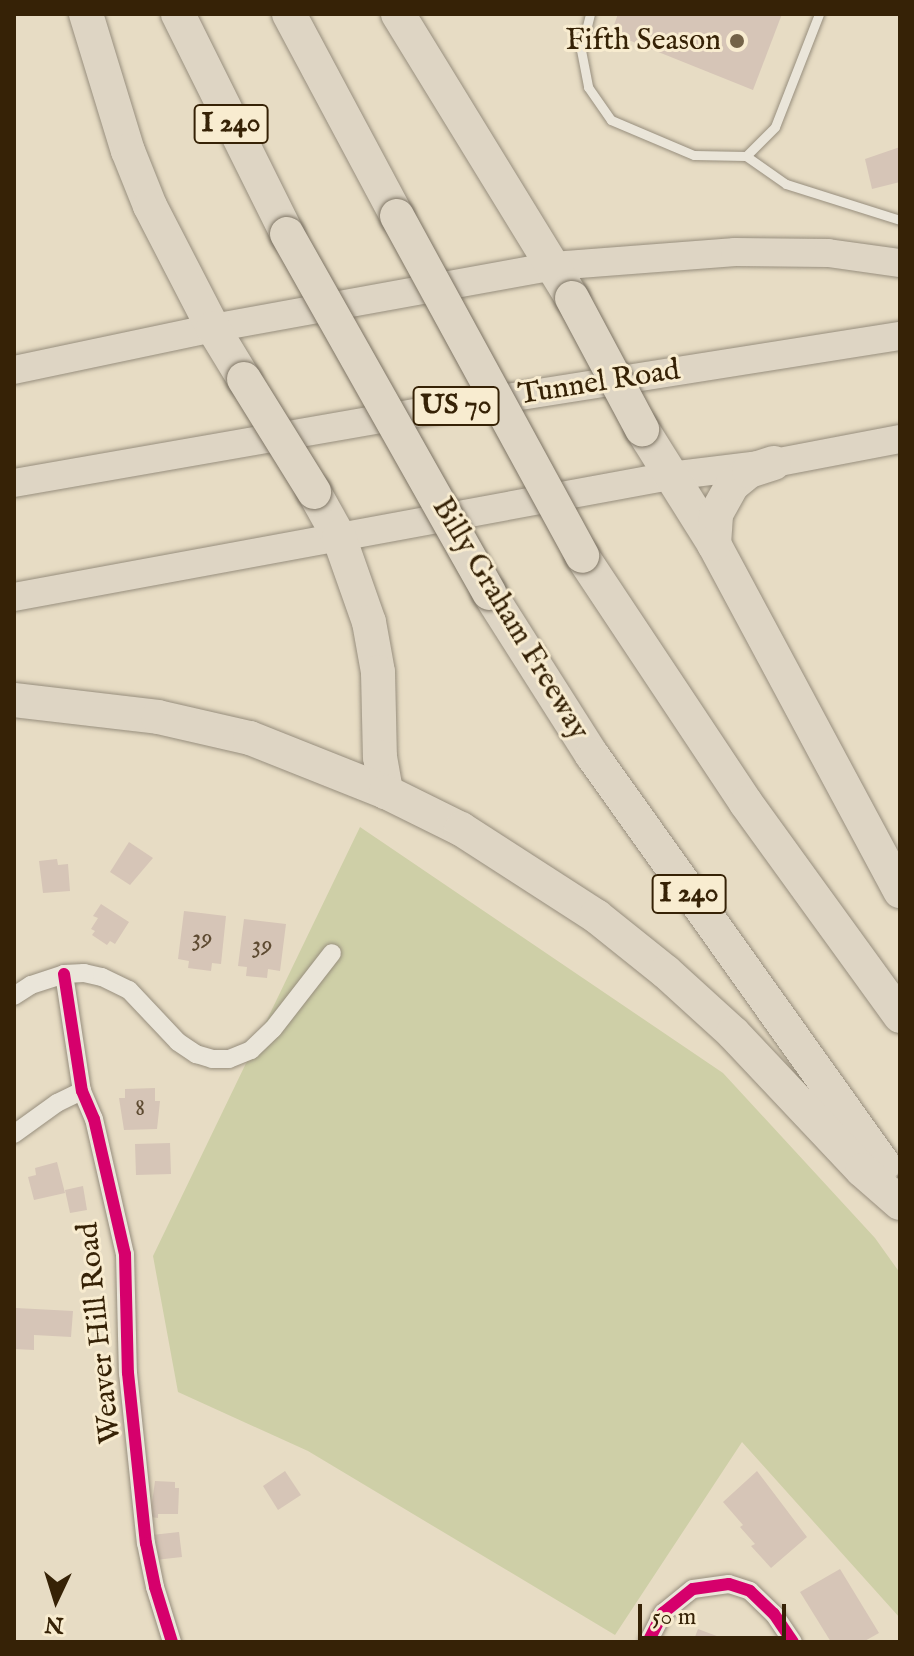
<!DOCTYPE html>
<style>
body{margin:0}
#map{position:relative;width:914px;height:1656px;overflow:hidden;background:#e7dcc4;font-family:"IM FELL English",serif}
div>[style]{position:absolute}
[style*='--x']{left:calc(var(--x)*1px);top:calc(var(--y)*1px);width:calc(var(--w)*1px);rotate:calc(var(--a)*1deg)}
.green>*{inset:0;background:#cecfa7}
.building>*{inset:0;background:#d6c5b7}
.roads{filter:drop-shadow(0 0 2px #978e7d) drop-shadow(0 0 2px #978e7d)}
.lane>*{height:9px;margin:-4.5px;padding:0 4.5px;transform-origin:4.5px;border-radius:4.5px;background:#eae5d9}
.street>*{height:18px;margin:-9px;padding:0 9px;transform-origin:9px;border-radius:9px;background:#eae5d9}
.primary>*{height:28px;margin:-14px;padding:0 14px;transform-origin:14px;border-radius:14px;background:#ded5c4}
.highway>*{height:34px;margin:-17px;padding:0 17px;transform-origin:17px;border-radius:17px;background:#ded5c4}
.bridges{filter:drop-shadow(0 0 2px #7d7464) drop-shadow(0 0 2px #7d7464)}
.highway-bridge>*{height:34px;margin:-17px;padding:0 17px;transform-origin:17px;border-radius:17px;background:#ded5c4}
.cycleway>*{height:12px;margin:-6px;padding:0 6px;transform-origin:6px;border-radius:6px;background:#d6006c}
.dots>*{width:22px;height:22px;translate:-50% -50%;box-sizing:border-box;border:4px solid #f8ecd0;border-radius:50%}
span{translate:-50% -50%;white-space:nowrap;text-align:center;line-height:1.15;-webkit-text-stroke:6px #f8ecd0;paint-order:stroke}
.number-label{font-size:26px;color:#5e4b32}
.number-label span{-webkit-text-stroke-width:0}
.shield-label span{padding:2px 6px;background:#f8ecd0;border:2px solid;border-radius:6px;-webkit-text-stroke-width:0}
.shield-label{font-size:28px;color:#362206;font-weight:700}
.poi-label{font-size:30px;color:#362206}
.right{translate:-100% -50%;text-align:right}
.street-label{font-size:30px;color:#362206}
.frame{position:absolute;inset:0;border:16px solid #362206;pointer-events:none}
.north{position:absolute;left:16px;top:1560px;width:80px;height:80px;-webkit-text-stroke:6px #f8ecd0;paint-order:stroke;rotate:184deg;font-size:22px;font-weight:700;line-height:32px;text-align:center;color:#362206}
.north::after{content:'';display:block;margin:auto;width:28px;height:36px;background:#362206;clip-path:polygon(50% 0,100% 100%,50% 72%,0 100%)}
.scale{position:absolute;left:638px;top:1604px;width:148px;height:36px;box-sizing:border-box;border:4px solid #362206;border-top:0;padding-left:10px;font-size:24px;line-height:28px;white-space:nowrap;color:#362206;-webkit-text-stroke:6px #f8ecd0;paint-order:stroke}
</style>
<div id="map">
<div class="green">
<div style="clip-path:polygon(360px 827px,723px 1073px,875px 1238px,900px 1273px,900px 1618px,742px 1442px,615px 1635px,308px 1451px,178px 1392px,153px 1256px)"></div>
</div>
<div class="building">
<div style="clip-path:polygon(618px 14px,782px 14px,753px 90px,611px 33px)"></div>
<div style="clip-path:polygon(900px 147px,900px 182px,872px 189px,865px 159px)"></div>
<div style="clip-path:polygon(129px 842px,153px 858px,130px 885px,110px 872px)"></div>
<div style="clip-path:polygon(57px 859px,58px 865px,68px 864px,70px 891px,43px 893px,39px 861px)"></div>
<div style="clip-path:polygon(101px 904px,129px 922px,115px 944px,110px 941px,107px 945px,92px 935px,95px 931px,91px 929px,98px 918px,93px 916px)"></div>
<div style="clip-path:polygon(184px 911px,226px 916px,221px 964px,212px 963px,211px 971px,188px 968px,189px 961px,178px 959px)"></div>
<div style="clip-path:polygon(244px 919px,286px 924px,280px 971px,268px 969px,267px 978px,246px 976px,247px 967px,238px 966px)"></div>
<div style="clip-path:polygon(155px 1088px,155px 1101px,160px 1101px,157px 1129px,124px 1130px,119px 1098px,125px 1098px,125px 1089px)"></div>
<div style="clip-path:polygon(170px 1143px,171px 1174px,136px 1175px,135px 1144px)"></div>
<div style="clip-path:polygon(57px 1162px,65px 1193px,34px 1200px,28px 1177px,36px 1175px,35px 1168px)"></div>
<div style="clip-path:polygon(83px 1186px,87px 1210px,70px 1213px,65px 1190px)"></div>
<div style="clip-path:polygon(16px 1308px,73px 1311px,71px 1337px,34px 1335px,34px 1350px,14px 1349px)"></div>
<div style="clip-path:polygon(285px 1471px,301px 1495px,278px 1510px,263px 1486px)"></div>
<div style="clip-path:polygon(757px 1471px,807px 1537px,771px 1568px,751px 1546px,755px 1544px,740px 1527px,743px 1525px,723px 1502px)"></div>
<div style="clip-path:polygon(155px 1481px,175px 1482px,175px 1488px,179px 1488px,178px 1514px,158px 1514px,158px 1518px,150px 1517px)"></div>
<div style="clip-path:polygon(179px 1532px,182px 1557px,155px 1560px,152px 1535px)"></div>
<div style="clip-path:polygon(840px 1569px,879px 1633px,863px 1642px,831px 1642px,800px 1592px)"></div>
<div style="clip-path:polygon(698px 1629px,733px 1642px,693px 1642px)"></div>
</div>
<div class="roads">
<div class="lane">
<div style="--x:590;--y:14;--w:37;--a:104"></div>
<div style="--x:581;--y:50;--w:38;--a:79"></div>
<div style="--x:588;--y:87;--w:40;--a:55.1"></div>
<div style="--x:611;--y:120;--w:90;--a:22.9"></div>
<div style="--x:694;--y:155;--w:52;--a:1.1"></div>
<div style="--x:819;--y:14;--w:121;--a:111.3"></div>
<div style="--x:775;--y:127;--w:41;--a:135"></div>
<div style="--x:746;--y:156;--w:49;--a:35"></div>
<div style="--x:786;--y:184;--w:120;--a:17.5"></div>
</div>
<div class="street">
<div style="--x:64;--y:974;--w:118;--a:81.3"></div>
<div style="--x:82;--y:1091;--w:30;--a:67"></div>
<div style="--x:94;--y:1119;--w:139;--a:77.1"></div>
<div style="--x:125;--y:1254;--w:119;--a:88.6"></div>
<div style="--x:128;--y:1373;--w:171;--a:84"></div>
<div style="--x:146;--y:1543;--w:45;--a:78.4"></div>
<div style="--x:155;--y:1587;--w:58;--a:72.8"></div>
<div style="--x:14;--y:996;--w:20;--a:-33"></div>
<div style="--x:31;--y:985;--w:35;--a:-18"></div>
<div style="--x:64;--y:974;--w:20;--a:-3"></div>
<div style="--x:84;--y:973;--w:18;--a:13"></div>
<div style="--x:102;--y:977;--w:30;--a:26"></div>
<div style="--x:129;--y:990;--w:71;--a:46.7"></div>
<div style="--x:178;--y:1042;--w:22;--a:34"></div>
<div style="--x:196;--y:1054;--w:17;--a:17"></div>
<div style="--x:212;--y:1059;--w:17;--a:0"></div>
<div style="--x:229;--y:1059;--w:24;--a:-22"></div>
<div style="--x:251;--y:1050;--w:30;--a:-44"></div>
<div style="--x:273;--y:1029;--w:96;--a:-52.2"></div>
<div style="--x:14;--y:1134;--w:53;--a:-35.8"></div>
<div style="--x:57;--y:1103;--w:28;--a:-26"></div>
<div style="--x:648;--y:1642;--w:33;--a:-63"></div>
<div style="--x:663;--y:1613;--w:38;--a:-39"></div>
<div style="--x:693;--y:1589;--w:36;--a:-8"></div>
<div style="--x:729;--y:1584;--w:22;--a:18"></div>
<div style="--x:750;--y:1591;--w:33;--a:44"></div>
<div style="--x:774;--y:1614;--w:34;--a:56"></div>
</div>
<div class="primary">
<div style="--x:14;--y:370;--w:203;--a:-11.9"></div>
<div style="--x:213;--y:328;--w:346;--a:-10.3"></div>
<div style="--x:553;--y:266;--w:183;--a:-4.4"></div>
<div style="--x:735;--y:252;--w:93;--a:0.6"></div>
<div style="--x:828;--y:253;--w:73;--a:7.9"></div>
<div style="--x:14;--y:483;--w:444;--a:-9.9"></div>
<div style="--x:451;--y:407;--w:455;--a:-9"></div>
<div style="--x:14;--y:597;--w:667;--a:-10.45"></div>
<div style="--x:670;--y:476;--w:105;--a:-7.1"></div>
<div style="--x:774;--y:463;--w:128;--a:-10.8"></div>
</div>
<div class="highway">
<div style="--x:86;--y:14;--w:143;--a:73"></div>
<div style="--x:128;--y:151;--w:59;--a:68.2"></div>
<div style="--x:150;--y:206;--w:137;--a:62.7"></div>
<div style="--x:213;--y:328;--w:60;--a:58.7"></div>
<div style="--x:178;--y:14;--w:246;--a:63.6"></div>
<div style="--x:289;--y:14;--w:229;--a:61.9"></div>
<div style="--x:398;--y:14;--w:333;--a:58.5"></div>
<div style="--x:642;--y:429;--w:136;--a:57.9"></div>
<div style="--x:714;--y:544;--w:394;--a:61.8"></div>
<div style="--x:314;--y:492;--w:51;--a:60.9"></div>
<div style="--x:339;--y:537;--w:90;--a:70.6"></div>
<div style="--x:369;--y:622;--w:51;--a:79.8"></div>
<div style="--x:378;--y:672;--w:85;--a:88.7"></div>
<div style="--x:380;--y:757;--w:36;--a:80"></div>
<div style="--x:714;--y:544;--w:30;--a:-86"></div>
<div style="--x:716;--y:514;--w:33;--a:-61"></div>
<div style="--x:732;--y:485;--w:22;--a:-39"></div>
<div style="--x:749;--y:471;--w:26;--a:-18"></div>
<div style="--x:582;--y:556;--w:296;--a:56.4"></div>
<div style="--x:746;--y:803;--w:263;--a:54.1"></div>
<div style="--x:489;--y:593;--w:192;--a:57.6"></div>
<div style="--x:592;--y:755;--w:503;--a:54.54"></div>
<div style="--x:14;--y:700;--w:145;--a:6.7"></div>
<div style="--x:158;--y:717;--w:94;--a:12.9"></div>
<div style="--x:250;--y:738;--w:146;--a:21.7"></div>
<div style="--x:386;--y:792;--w:84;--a:26.3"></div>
<div style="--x:461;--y:829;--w:161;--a:32.8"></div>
<div style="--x:596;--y:916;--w:90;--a:38.7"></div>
<div style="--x:666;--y:972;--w:91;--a:42.3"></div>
<div style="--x:733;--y:1033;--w:188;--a:46.7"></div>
<div style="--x:862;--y:1170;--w:50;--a:41"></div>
</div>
</div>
<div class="bridges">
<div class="highway-bridge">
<div style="--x:397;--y:216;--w:387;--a:61.4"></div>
<div style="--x:287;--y:234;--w:412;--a:60.6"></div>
<div style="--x:572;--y:298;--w:149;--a:61.9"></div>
<div style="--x:244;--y:379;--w:133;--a:58.2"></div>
</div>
</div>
<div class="cycleway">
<div style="--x:64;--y:974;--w:118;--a:81.3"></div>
<div style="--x:82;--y:1091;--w:30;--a:67"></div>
<div style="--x:94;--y:1119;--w:139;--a:77.1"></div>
<div style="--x:125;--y:1254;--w:119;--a:88.6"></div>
<div style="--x:128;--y:1373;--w:171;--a:84"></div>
<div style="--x:146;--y:1543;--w:45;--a:78.4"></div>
<div style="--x:155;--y:1587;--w:58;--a:72.8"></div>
<div style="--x:648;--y:1642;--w:33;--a:-63"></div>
<div style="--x:663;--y:1613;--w:38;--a:-39"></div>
<div style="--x:693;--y:1589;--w:36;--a:-8"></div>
<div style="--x:729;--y:1584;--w:22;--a:18"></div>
<div style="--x:750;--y:1591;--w:33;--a:44"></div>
<div style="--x:774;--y:1614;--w:34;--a:56"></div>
</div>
<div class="dots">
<div style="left:737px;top:41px;background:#746348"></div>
</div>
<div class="number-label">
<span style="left:202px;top:938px">39</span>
<span style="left:262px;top:945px">39</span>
<span style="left:140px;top:1108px">8</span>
</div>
<div class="shield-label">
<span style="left:231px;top:124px">I 240</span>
<span style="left:456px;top:406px">US 70</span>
<span style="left:689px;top:894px">I 240</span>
</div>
<div class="poi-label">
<span class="right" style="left:721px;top:41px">Fifth Season</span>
</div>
<div class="street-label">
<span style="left:599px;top:383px;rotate:-9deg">Tunnel Road</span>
<span style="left:510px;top:619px;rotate:59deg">Billy Graham Freeway</span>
<span style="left:100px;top:1333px;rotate:-96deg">Weaver Hill Road</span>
</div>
<div class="frame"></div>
<div class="north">N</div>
<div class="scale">50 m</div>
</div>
